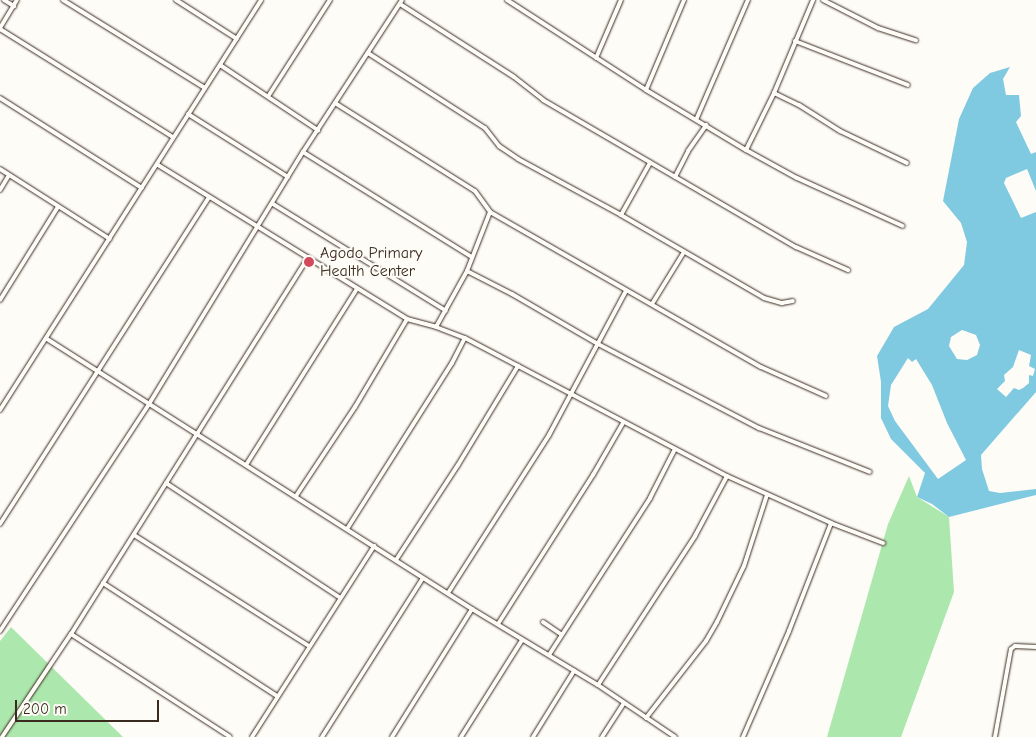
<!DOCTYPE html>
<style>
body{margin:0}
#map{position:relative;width:1036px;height:737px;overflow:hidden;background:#fdfcf7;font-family:"Comic Neue",sans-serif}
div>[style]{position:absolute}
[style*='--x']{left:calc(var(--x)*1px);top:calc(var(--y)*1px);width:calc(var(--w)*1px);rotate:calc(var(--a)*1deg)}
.green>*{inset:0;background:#ace8ae}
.water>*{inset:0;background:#80cae1}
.roads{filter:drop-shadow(0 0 1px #3b2a1e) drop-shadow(0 0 1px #3b2a1e)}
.minor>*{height:4px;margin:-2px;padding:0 2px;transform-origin:2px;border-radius:2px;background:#fdfcf7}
.dots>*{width:14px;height:14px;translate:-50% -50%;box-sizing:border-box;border:2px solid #fdfcf7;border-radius:50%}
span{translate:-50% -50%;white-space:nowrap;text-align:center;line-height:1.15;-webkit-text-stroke:4px #fdfcf7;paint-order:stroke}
.poi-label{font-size:16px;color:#3b2a1e}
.left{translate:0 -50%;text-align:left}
.scale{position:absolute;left:15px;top:700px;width:144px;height:22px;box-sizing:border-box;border:2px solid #3b2a1e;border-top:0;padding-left:6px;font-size:15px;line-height:18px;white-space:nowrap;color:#3b2a1e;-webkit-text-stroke:4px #fdfcf7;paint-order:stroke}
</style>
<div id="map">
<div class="green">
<div style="clip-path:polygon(909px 476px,917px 497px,949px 517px,954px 592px,901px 737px,827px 737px,888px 524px)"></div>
<div style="clip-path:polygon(11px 627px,123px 737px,0 737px,0 641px)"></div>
</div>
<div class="water">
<div style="clip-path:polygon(evenodd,1010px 67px,1003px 79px,1006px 95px,1019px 95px,1021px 116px,1016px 122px,1031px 154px,1036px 152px,1036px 191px,1027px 169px,1006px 178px,1004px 183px,1021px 218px,1036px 212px,1036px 392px,981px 455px,982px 469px,989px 491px,1000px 493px,1036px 489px,1036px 495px,949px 517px,932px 504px,917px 497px,925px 473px,891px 439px,881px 418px,881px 382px,877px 356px,894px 327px,928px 309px,964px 265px,967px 242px,961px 223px,943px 201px,959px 119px,973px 88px,990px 73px,1010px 67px,962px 330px,976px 335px,980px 345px,977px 355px,967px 360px,957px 359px,949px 346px,951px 337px,962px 330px,1010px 67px,1019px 350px,1031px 355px,1029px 366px,1035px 369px,1033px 376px,1029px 375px,1029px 383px,1023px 388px,1019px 390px,1014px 388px,1006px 397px,997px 389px,1005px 381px,1004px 375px,1013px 367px,1019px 350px,1010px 67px,908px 358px,912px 362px,916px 359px,932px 385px,947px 423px,966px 460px,938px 479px,895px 421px,888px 406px,891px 385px,908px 358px)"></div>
</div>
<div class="roads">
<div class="minor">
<div style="--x:4;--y:0;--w:12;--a:31"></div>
<div style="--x:63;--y:0;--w:167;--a:31.8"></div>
<div style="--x:176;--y:0;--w:72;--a:32.6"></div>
<div style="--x:507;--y:0;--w:166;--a:32.9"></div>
<div style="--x:646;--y:90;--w:117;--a:31"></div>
<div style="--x:746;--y:150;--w:58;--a:28.8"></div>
<div style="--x:797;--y:178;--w:116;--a:24.4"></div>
<div style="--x:823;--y:0;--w:62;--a:27"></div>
<div style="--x:878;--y:28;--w:40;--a:18"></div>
<div style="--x:400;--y:4;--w:135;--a:32.6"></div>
<div style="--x:514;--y:77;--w:37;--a:38"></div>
<div style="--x:543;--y:100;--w:293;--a:30.2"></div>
<div style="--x:796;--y:247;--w:57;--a:23.9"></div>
<div style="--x:0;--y:28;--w:33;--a:-59"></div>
<div style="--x:0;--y:29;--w:204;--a:32"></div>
<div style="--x:795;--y:41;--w:121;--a:21.3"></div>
<div style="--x:368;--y:53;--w:139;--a:32.7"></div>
<div style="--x:485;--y:128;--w:23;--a:52"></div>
<div style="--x:499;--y:146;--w:23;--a:34"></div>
<div style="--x:518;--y:159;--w:117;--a:28.5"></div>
<div style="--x:621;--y:215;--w:165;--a:30.1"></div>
<div style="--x:764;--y:298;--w:19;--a:16"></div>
<div style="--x:782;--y:303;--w:11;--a:-10"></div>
<div style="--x:596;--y:58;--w:63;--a:-66.7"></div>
<div style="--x:220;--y:65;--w:118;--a:33.6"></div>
<div style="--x:646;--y:90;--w:98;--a:-67.1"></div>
<div style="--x:774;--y:93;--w:28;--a:26"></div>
<div style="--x:799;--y:105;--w:49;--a:32.4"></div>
<div style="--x:840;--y:131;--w:74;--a:25.5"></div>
<div style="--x:269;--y:95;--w:113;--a:-57.3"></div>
<div style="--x:0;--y:98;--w:168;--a:32.4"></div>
<div style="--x:335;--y:103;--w:165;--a:32.2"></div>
<div style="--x:475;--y:191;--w:26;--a:54"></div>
<div style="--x:490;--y:212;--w:312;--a:29.8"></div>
<div style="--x:761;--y:367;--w:71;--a:24"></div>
<div style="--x:188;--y:114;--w:118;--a:32.2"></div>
<div style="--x:696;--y:120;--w:131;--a:-66.6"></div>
<div style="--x:746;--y:150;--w:64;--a:-63.8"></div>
<div style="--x:774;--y:93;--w:101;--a:-67.2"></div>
<div style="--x:303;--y:152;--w:199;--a:31.9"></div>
<div style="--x:158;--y:165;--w:293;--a:31.7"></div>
<div style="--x:407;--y:319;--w:30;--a:15"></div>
<div style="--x:436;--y:327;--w:31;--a:21"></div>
<div style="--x:465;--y:338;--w:296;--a:27.8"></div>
<div style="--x:727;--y:476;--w:114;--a:24.3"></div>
<div style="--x:831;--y:523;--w:56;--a:21"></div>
<div style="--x:0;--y:169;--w:130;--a:32.5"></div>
<div style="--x:675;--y:177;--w:29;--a:-63"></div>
<div style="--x:688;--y:151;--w:32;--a:-55"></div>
<div style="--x:0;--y:190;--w:17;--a:-59"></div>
<div style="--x:273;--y:204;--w:203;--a:31.7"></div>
<div style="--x:621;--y:215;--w:60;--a:-60.9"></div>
<div style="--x:467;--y:271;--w:51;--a:27.1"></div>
<div style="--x:512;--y:294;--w:99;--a:30.2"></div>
<div style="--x:598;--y:344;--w:182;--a:27.6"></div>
<div style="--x:759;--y:428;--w:119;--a:21.6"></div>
<div style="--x:0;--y:300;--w:110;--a:-58.1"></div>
<div style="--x:652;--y:304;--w:61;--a:-58.4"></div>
<div style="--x:436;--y:327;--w:64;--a:-61"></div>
<div style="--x:467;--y:271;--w:63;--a:-68.7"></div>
<div style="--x:47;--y:339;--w:504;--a:32.43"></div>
<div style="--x:472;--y:609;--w:147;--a:31.1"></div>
<div style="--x:598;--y:685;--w:93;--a:34"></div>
<div style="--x:0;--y:410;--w:486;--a:-57.5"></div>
<div style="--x:246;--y:465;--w:208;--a:-57.8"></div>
<div style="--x:166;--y:483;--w:207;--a:33.4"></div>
<div style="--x:296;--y:496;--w:107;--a:-56.5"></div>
<div style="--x:355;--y:407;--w:102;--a:-59.4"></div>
<div style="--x:0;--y:524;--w:388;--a:-57.4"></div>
<div style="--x:347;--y:529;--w:196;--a:-57.7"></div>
<div style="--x:452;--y:363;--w:28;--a:-63"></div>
<div style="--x:134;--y:535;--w:207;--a:32.4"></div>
<div style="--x:396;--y:560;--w:113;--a:-56.9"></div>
<div style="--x:458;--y:465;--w:116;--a:-58.8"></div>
<div style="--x:103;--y:583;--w:207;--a:33"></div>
<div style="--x:448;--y:593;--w:188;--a:-57.4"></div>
<div style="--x:549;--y:435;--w:163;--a:-61.9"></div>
<div style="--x:543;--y:622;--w:22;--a:34"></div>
<div style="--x:498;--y:624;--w:177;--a:-57.5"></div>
<div style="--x:593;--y:475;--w:60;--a:-60"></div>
<div style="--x:0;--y:631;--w:272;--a:-56.7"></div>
<div style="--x:149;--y:404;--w:295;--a:-58.6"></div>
<div style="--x:303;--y:152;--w:181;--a:-56.9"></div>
<div style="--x:71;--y:634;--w:189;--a:32.9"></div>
<div style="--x:549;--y:655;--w:187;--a:-57.2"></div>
<div style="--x:650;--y:498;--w:55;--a:-63"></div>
<div style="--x:598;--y:685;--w:178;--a:-56.9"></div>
<div style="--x:695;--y:536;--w:68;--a:-61.9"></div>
<div style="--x:646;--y:718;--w:98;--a:-52.1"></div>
<div style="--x:706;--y:641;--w:22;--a:-60"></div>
<div style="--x:717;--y:622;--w:62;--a:-64.3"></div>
<div style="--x:744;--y:566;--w:75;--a:-72.1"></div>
<div style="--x:2;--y:737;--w:124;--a:-56.2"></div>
<div style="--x:71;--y:634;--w:445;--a:-57.8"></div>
<div style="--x:252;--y:737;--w:227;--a:-57.4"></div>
<div style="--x:322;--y:737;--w:188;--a:-57.6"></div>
<div style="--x:392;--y:737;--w:151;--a:-58"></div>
<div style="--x:461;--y:737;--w:115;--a:-57.8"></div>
<div style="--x:533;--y:737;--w:78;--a:-58.2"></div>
<div style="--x:602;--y:737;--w:40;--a:-57.1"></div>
<div style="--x:743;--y:737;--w:116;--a:-66.5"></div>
<div style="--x:789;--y:631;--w:116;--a:-68.7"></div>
<div style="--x:995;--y:737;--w:89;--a:-79.7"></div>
<div style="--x:1011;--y:649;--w:5;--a:-37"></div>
<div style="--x:1015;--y:646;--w:21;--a:3"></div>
</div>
</div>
<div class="dots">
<div style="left:309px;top:262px;background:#d1495b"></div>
</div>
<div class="poi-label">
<span class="left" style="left:320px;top:262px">Agodo Primary<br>Health Center</span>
</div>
<div class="scale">200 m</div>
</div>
